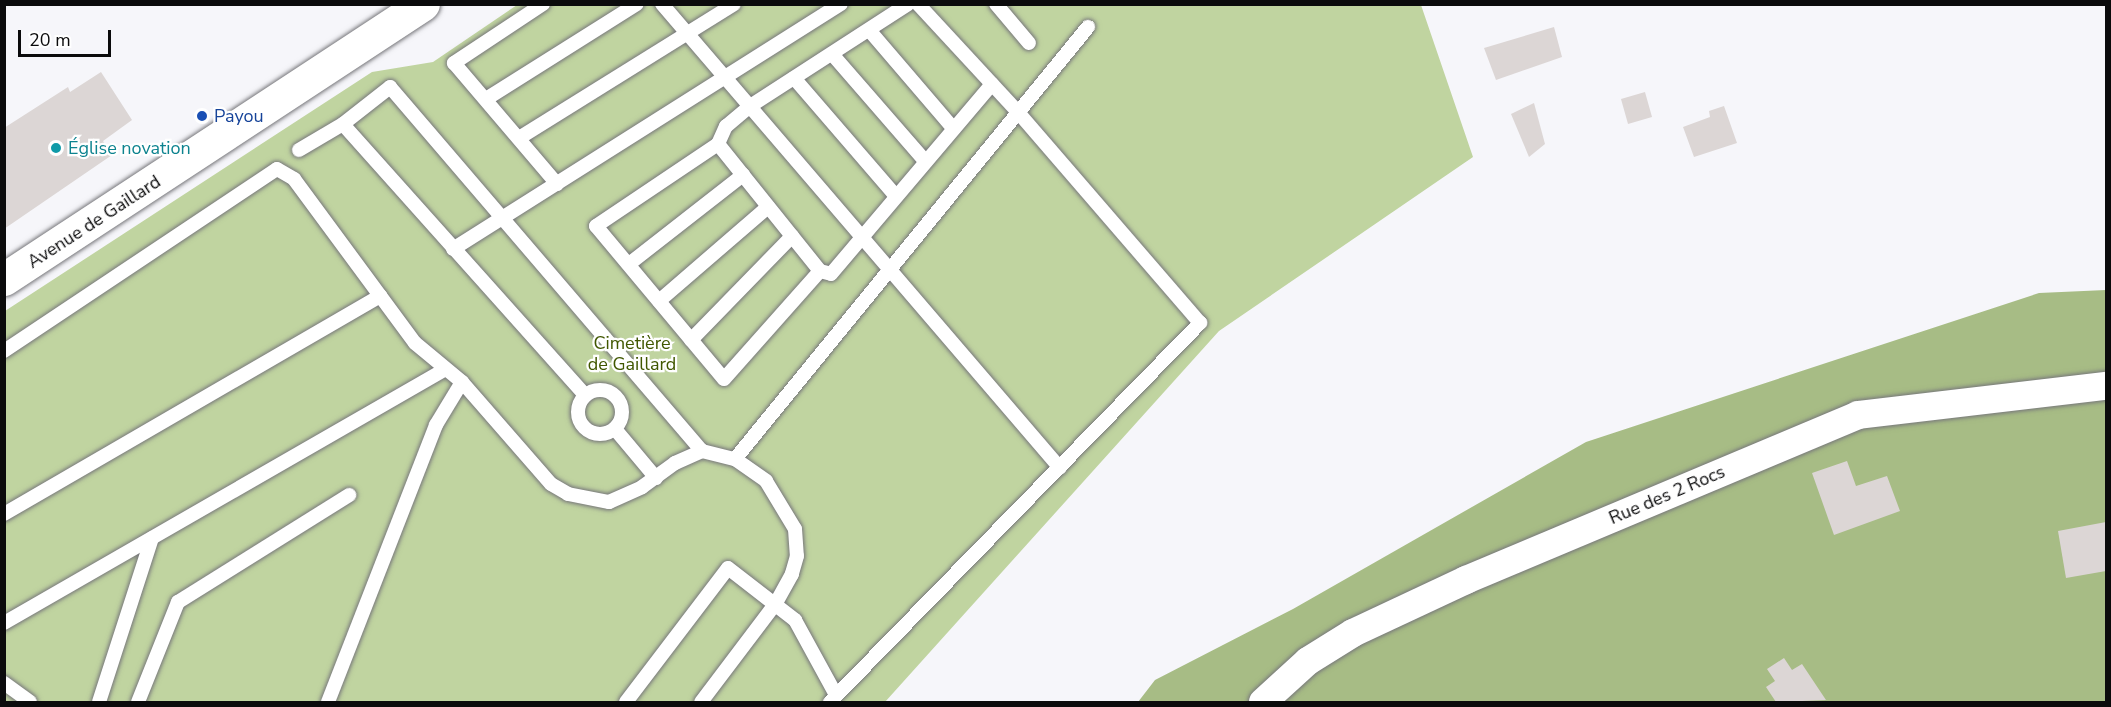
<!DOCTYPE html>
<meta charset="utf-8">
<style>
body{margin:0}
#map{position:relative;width:2111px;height:707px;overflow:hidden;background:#f6f6fa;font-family:"Nunito Sans",sans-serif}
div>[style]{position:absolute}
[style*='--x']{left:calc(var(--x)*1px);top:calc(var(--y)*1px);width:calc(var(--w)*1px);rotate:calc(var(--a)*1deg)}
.green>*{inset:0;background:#c0d4a0}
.forest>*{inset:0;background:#a7bc85}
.building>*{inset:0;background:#dcd6d5}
.roads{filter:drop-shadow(0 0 2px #77777b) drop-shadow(0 0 2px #77777b)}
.service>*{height:14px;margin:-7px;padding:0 7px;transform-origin:7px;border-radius:7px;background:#fff}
.service>.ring{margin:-7px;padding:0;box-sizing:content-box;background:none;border:14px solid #fff;border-radius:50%}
.minor>*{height:28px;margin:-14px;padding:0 14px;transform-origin:14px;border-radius:14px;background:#fff}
.tertiary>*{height:33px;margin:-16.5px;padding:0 16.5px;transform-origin:16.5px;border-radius:16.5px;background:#fff}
.dots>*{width:16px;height:16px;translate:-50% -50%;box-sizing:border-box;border:3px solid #fff;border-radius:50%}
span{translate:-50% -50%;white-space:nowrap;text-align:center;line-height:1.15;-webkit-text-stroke:4.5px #fff;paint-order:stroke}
.transit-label{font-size:18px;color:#164399}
.left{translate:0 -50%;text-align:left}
.culture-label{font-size:18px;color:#0d838f}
.street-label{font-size:18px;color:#0b0b0c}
.park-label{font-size:18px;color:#405700}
.frame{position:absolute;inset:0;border:6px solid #0b0b0c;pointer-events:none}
.scale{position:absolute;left:18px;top:30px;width:93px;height:27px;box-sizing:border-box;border:3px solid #0b0b0c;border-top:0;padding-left:8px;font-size:18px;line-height:21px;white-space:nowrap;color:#0b0b0c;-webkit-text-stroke:4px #fff;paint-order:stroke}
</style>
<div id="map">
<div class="green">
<div style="clip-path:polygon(517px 5px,1421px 5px,1473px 157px,1219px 331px,885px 702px,5px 702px,5px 311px,372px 72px,433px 62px)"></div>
</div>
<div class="forest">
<div style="clip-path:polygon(2106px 290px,2106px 702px,1138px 702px,1155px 680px,1293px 609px,1586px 442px,2039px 293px)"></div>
</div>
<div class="building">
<div style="clip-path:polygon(1554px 27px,1562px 57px,1496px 80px,1484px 48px)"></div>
<div style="clip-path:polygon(101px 72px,132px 120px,103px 141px,112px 155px,4px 229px,4px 128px,68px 87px,70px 92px)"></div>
<div style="clip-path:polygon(1645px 92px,1652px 117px,1628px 124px,1621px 99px)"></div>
<div style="clip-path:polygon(1534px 103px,1545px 144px,1529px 157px,1511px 114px)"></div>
<div style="clip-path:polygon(1724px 106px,1737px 143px,1694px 157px,1683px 127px,1710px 117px,1709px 111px)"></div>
<div style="clip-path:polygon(1847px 461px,1856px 486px,1887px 476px,1900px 511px,1834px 535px,1812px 473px)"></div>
<div style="clip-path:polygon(2106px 522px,2106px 571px,2066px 578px,2058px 531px)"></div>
<div style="clip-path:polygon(1784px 658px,1792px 670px,1802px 664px,1826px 700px,1776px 702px,1766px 687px,1775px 681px,1767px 669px)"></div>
</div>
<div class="roads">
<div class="service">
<div style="--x:543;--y:4;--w:107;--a:146.5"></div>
<div style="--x:454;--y:63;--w:159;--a:49.6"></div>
<div style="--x:662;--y:4;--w:611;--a:49.38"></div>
<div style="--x:908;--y:4;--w:189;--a:147.1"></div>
<div style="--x:749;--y:107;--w:30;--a:140"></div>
<div style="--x:726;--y:126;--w:20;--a:114"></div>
<div style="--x:718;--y:144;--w:147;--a:146.1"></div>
<div style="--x:596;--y:226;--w:199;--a:50.1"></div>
<div style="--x:724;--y:379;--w:144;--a:-48.4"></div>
<div style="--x:820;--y:271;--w:11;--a:15"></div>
<div style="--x:831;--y:274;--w:249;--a:-49.7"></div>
<div style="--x:996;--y:4;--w:51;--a:49.8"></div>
<div style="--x:869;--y:30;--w:130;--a:49.4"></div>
<div style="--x:832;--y:54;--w:142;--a:49"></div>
<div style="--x:794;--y:78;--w:156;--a:49.2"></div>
<div style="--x:486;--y:99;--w:178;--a:-32.2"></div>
<div style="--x:519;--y:138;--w:253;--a:-31.9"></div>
<div style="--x:718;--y:144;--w:163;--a:51.2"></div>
<div style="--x:299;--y:150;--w:51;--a:-30.6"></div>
<div style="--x:453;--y:249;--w:459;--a:-32.3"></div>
<div style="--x:629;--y:264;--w:145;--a:-38"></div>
<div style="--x:659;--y:301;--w:144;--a:-40.8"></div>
<div style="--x:691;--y:340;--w:145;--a:-45.8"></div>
<div style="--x:4;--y:351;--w:328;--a:-33.7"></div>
<div style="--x:277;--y:169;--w:20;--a:30"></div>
<div style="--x:294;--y:179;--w:204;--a:53.6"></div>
<div style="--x:415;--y:343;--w:61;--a:39.7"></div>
<div style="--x:462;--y:382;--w:135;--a:48.9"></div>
<div style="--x:551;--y:484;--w:20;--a:30"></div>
<div style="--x:568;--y:494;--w:42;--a:11"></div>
<div style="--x:609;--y:502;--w:36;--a:-24"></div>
<div style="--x:642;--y:487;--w:41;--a:-36"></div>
<div style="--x:675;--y:463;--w:30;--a:-24"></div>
<div style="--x:702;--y:451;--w:34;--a:14"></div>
<div style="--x:735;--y:459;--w:38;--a:35"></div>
<div style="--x:766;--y:481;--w:56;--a:58.9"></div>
<div style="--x:795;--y:529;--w:27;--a:86"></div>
<div style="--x:797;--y:556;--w:19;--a:106"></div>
<div style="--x:792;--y:574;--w:33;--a:119"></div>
<div style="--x:776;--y:603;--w:124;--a:127.1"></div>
<div class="ring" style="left:578px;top:390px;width:30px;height:30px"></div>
<div style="--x:585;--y:395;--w:363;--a:-131.8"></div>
<div style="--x:343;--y:124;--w:60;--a:-38.2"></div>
<div style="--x:390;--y:87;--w:479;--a:49.4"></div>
<div style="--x:615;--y:429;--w:64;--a:50.1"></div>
<div style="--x:735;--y:459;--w:558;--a:-50.75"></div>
<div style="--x:4;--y:514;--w:435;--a:-30.1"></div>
<div style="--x:4;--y:623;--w:508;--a:-29.9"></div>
<div style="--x:4;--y:683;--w:32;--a:36"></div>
<div style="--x:99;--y:702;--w:172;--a:-72.1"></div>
<div style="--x:138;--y:702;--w:108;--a:-68.2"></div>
<div style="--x:178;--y:602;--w:202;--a:-32"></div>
<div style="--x:328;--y:702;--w:297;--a:-68.7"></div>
<div style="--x:436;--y:425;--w:50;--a:-58.8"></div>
<div style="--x:626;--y:702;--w:168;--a:-52.7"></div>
<div style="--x:728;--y:568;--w:85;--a:37.8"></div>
<div style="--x:795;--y:620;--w:85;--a:61.3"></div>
<div style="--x:830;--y:702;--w:530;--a:-45.69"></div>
<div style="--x:1200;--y:323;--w:279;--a:-130.8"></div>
<div style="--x:1018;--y:112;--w:147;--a:-132.8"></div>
</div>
<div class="minor">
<div style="--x:1263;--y:702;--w:61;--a:-42.3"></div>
<div style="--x:1308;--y:661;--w:53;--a:-31.9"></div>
<div style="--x:1353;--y:633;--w:125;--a:-25.1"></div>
<div style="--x:1466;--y:580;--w:425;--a:-22.8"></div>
<div style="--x:1858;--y:415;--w:250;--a:-6.7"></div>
</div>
<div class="tertiary">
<div style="--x:4;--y:279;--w:501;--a:-33.28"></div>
</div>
</div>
<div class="dots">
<div style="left:202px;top:116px;background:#1a4fb4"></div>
<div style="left:56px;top:148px;background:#0f9aa8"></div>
</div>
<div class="transit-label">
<span class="left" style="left:214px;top:116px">Payou</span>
</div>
<div class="culture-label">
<span class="left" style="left:68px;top:148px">Église novation</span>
</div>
<div class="street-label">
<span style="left:94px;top:222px;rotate:-33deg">Avenue de Gaillard</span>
<span style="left:1667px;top:495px;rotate:-23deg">Rue des 2 Rocs</span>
</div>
<div class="park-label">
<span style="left:632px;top:354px">Cimetière<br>de Gaillard</span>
</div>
<div class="frame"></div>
<div class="scale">20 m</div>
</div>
